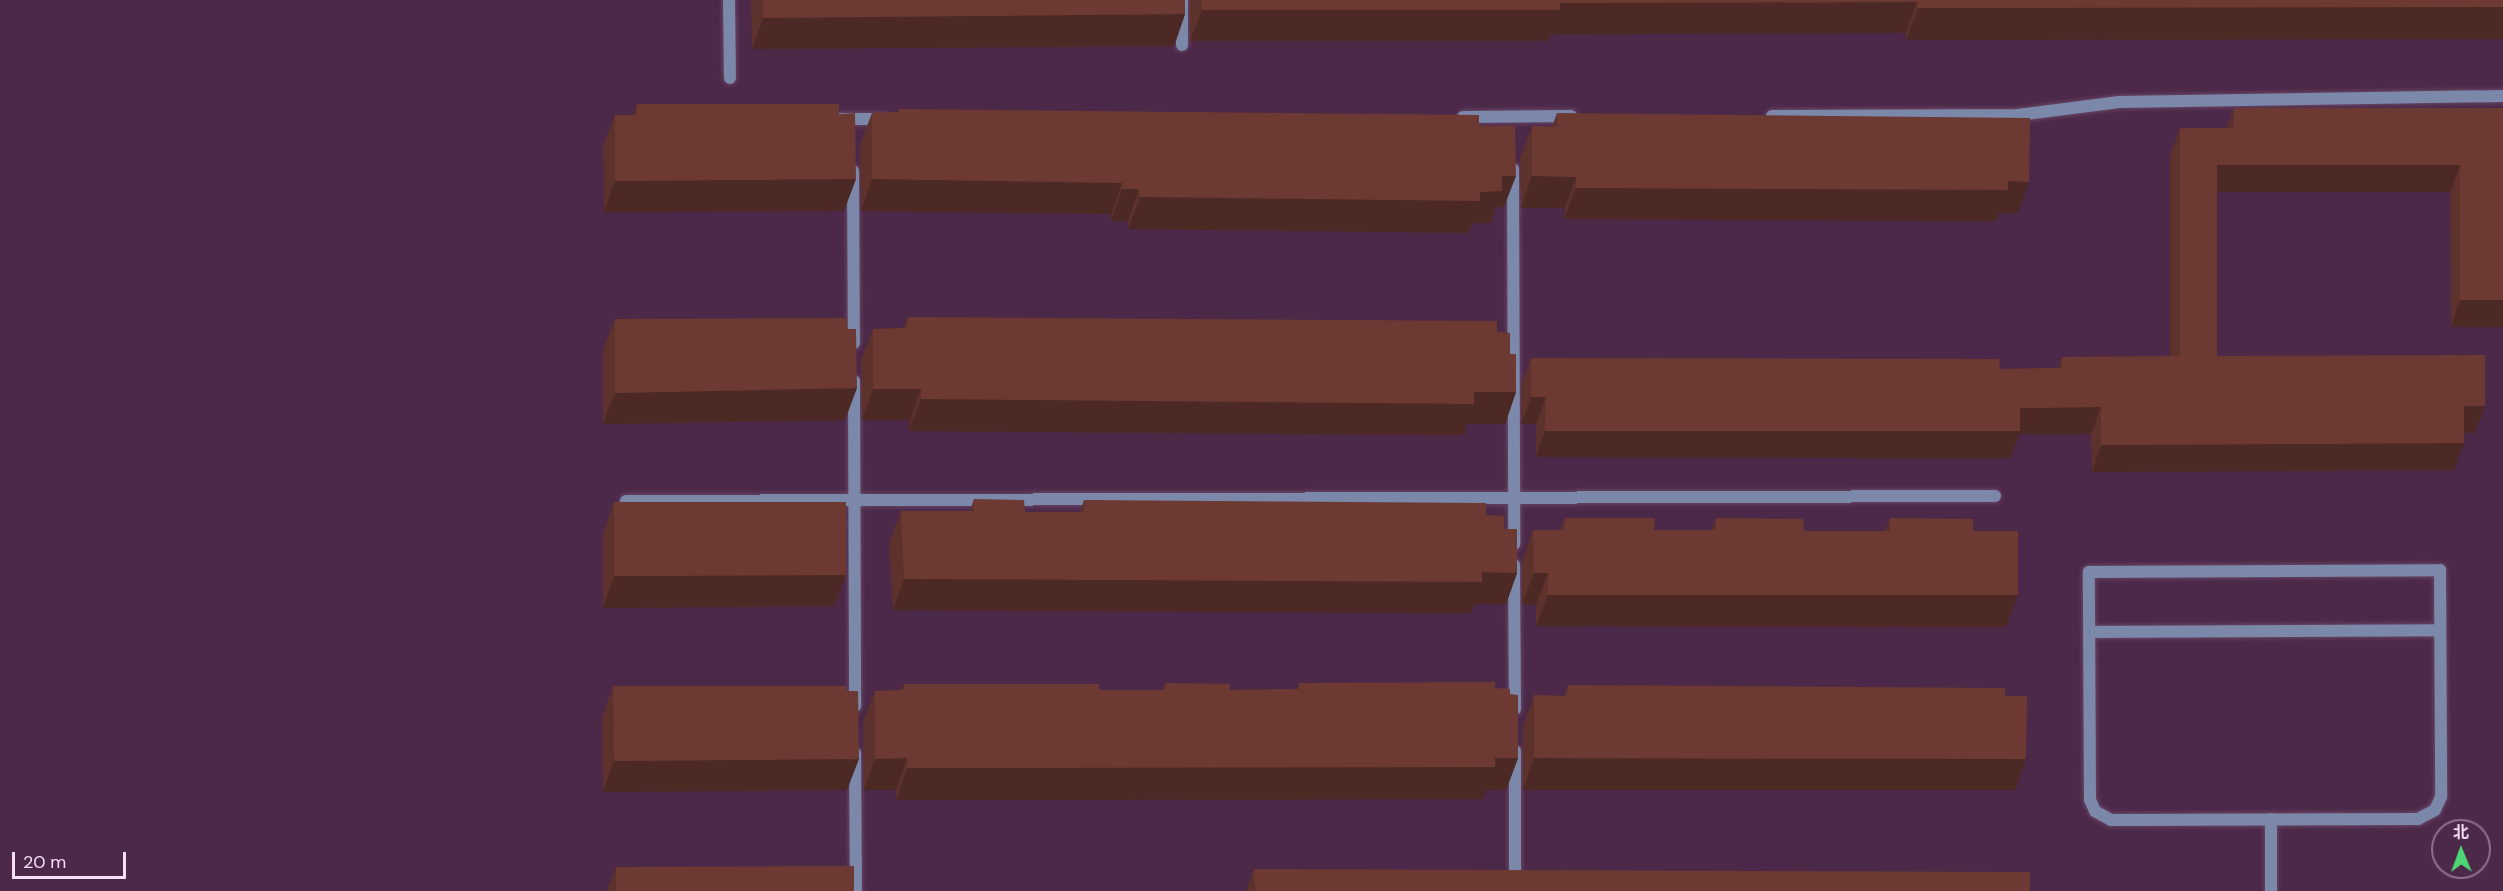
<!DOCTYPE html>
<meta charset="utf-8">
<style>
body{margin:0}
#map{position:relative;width:2503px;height:891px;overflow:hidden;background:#4c2849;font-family:"DM Sans","Noto Sans SC",sans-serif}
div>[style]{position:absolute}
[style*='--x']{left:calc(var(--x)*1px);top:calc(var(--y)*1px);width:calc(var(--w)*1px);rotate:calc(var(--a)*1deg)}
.roads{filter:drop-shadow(0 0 2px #674564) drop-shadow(0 0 2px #674564)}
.service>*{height:12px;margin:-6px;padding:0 6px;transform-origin:6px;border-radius:6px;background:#7b88aa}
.wall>*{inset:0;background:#5e322c}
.shaded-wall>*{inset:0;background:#4c2924}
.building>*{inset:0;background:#6d3a33}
span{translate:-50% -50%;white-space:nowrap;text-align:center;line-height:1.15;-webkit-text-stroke:6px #4c2849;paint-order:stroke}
.north{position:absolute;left:2431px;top:819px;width:60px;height:60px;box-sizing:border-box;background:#4c2849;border:2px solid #90718d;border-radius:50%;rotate:359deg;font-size:16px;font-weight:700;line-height:24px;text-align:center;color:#f6dff4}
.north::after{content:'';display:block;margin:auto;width:21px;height:27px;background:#4fd675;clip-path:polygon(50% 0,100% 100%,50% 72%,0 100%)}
.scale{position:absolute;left:12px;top:852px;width:114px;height:27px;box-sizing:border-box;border:3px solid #f6dff4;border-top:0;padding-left:8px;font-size:18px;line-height:21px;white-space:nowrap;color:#f6dff4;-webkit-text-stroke:4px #4c2849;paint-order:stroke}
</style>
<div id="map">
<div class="roads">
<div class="service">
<div style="--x:729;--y:0;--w:78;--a:89.3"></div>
<div style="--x:1182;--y:45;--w:45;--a:-90"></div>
<div style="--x:1772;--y:116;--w:246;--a:-0.2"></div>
<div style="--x:2018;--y:115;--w:102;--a:-7.3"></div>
<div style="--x:2119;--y:102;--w:384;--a:-0.9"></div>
<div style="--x:1463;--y:117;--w:108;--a:-0.5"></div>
<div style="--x:839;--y:119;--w:45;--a:0"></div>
<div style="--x:1513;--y:169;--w:375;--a:89.8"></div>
<div style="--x:853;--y:171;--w:172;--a:89.7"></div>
<div style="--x:854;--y:381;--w:325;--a:89.8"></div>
<div style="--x:626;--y:501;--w:1369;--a:-0.21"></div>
<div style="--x:1514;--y:565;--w:144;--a:89.6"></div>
<div style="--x:2440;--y:570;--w:227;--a:89.7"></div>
<div style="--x:2441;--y:797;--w:14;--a:115"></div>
<div style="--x:2435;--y:810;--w:19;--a:152"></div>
<div style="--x:2418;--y:819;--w:307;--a:179.8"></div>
<div style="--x:2111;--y:820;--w:18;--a:-151"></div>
<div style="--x:2095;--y:811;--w:12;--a:-114"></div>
<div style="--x:2090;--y:800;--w:228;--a:-90.3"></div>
<div style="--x:2089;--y:572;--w:351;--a:-0.3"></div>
<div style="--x:2090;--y:632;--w:350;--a:-0.3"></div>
<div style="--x:1515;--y:751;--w:140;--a:90"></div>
<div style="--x:855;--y:753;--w:138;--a:89.6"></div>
<div style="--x:2271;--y:819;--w:72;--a:90"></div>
</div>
</div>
<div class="wall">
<div style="clip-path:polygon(751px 0,1185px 0,1185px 14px,1174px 46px,752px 49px)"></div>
<div style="clip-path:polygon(1190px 0,2503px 0,2503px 39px,1906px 40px,1906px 33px,1551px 34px,1548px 41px,1190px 41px)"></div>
<div style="clip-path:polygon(637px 104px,844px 211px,604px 212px,603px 146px,615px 115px,633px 115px)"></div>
<div style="clip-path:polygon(2234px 108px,2503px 108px,2503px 327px,2451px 327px,2450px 192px,2217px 192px,2217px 356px,2485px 406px,2475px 433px,2464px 433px,2454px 470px,2092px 472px,2091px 434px,2019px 434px,2011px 458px,1536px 457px,1536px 424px,1521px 424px,1521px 385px,1531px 358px,2000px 369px,2058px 368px,2062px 357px,2170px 356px,2170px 155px,2180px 128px,2227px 128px)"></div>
<div style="clip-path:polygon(899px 109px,1479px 126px,1504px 207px,1496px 207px,1491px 223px,1472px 223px,1469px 233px,1128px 229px,1128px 221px,1111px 221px,1111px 214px,861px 211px,860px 144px,872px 113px,898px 112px)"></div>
<div style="clip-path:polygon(1557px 113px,2018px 213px,1999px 213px,1996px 221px,1564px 219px,1565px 208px,1521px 208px,1520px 158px,1532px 126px,1552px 127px)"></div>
<div style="clip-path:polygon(908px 317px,1497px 332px,1510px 354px,1516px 392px,1505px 424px,1467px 424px,1463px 435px,909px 431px,910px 420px,862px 420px,861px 360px,873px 329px,903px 328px)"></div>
<div style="clip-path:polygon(615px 319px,845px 420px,603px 424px,603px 350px)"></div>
<div style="clip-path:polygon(974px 499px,1025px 512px,1080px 512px,1084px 500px,1486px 515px,1504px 529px,1517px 573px,1506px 604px,1474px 604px,1471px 613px,893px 610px,889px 543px,901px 511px,970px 511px)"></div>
<div style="clip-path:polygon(614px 502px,846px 575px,834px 606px,603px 608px,603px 533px)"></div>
<div style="clip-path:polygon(1565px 518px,1654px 530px,1712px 530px,1716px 518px,1804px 531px,1885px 531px,1890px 518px,1973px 531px,2006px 627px,1536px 626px,1536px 605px,1522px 604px,1522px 561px,1533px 530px,1560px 530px)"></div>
<div style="clip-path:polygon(1165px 683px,1230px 690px,1297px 689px,1299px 683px,1495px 688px,1510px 694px,1518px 758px,1506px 790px,1487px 790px,1483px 799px,896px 800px,896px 790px,864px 790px,863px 722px,875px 691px,901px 690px,904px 684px,1099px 690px,1163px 690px)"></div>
<div style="clip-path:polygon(1568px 685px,2005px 696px,2026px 759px,2015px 790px,1523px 790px,1523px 726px,1534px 695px,1564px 696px)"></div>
<div style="clip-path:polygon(613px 686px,847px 790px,603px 792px,602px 718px)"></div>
<div style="clip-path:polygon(616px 867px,854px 891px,607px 891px)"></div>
<div style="clip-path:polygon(1254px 869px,2030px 891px,1246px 891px)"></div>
</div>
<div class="shaded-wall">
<div style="clip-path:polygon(1917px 2px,1906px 33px,1551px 34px,1548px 41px,1190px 41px,1202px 10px,1560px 3px)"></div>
<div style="clip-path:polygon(2503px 7px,2503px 39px,1906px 40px,1918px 8px)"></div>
<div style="clip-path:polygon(1185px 14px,1174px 46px,752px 49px,763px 18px)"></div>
<div style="clip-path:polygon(2217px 165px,2460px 165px,2450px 192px,2207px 192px)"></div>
<div style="clip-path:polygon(1502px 176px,1516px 176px,1504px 207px,1496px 207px,1491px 223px,1472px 223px,1469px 233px,1128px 229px,1140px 197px,1480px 192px)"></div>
<div style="clip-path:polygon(1532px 176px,1576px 177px,1565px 208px,1521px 208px)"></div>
<div style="clip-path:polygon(856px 179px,844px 211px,604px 212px,615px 181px)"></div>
<div style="clip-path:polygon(872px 179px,1122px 183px,1111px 214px,861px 211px)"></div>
<div style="clip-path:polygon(2008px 181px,2029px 182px,2018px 213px,1999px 213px,1996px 221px,1564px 219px,1576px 188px)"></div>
<div style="clip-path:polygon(1122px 189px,1139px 189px,1128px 221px,1111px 221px)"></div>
<div style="clip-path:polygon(2460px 300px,2503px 300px,2503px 327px,2451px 327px)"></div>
<div style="clip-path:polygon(857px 388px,845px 420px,603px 424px,615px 393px)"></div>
<div style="clip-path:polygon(873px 389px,921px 389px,910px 420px,862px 420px)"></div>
<div style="clip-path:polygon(1474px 392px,1516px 392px,1505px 424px,1467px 424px,1463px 435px,909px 431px,921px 399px)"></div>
<div style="clip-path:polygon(1531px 397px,1546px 397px,1536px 424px,1521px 424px)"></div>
<div style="clip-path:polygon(2464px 406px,2485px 406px,2475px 433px,2454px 433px)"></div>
<div style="clip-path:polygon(2101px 407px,2091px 434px,2019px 434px,2011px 458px,1536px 457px,1545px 431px,2020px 408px)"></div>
<div style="clip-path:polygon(2464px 443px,2454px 470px,2092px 472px,2101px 445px)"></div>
<div style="clip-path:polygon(1482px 572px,1517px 573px,1506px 604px,1474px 604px,1471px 613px,893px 610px,904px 579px)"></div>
<div style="clip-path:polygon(1534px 573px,1548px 573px,1536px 605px,1522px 604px)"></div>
<div style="clip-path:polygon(846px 575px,834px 606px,603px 608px,614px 576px)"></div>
<div style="clip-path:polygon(1548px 595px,2018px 595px,2006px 627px,1536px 626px)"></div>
<div style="clip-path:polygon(907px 758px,896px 790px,864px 790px,875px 759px)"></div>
<div style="clip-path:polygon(1495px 758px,1518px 758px,1506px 790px,1487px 790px,1483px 799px,896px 800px,907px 768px)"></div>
<div style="clip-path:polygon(1534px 758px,2026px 759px,2015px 790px,1523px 790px)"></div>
<div style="clip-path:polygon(859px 759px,847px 790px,603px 792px,614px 761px)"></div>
</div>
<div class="building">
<div style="clip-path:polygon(763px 0,1185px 0,1185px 14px,763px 18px)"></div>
<div style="clip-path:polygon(1202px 0,2503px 0,2503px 7px,1918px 8px,1917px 2px,1560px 3px,1560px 10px,1202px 10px)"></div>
<div style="clip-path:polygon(637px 104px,839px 104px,839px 114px,855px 113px,856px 179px,615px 181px,615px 115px,637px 115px)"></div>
<div style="clip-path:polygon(2234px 108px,2503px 108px,2503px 300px,2460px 300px,2460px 165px,2217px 165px,2217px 356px,2485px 355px,2485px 406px,2464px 406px,2464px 443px,2101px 445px,2101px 407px,2020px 408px,2020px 431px,1545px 431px,1546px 397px,1531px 397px,1531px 358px,1999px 359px,2000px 369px,2062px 368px,2062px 357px,2180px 356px,2180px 128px,2234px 128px)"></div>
<div style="clip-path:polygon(899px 109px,1479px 115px,1479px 126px,1515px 126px,1516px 176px,1502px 176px,1502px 191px,1480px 192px,1480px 201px,1140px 197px,1139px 189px,1122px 189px,1122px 183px,872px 179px,872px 113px,899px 112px)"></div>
<div style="clip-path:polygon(1557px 113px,2030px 118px,2029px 182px,2008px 181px,2008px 190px,1576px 188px,1576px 177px,1532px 176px,1532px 126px,1557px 127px)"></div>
<div style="clip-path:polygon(908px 317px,1497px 321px,1497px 332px,1510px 333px,1510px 354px,1516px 354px,1516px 392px,1474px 392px,1474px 404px,921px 399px,921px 389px,873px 389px,873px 329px,907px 328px)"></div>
<div style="clip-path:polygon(847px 318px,847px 329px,856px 329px,857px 388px,615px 393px,615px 319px)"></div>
<div style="clip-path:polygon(974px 499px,1024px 500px,1025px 512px,1084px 512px,1084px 500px,1486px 503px,1486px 515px,1504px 516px,1504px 529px,1517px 529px,1517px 573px,1482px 572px,1482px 582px,904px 579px,901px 511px,974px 511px)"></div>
<div style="clip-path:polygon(614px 502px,846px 502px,846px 575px,614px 576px)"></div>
<div style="clip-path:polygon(1565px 518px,1655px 518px,1654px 530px,1716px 530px,1716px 518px,1803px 519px,1804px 531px,1890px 531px,1890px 518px,1973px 519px,1973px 531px,2018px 531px,2018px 595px,1548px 595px,1548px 573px,1534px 573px,1533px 530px,1565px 530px)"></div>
<div style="clip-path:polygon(1495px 682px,1495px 688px,1510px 689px,1510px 694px,1518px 695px,1518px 758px,1495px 758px,1495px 767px,907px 768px,907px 758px,875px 759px,875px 691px,904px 690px,904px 684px,1099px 684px,1099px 690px,1165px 690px,1165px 683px,1230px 684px,1230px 690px,1299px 689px,1299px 683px)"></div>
<div style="clip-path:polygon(1568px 685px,2005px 688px,2005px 696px,2027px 696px,2026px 759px,1534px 758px,1534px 695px,1567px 696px)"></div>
<div style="clip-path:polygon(613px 686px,846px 686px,846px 691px,858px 691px,859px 759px,614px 761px)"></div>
<div style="clip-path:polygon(854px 866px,854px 891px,616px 891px,616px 867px)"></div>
<div style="clip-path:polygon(1254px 869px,2030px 872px,2030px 891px,1255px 891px)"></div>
</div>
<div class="north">北</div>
<div class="scale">20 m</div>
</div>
